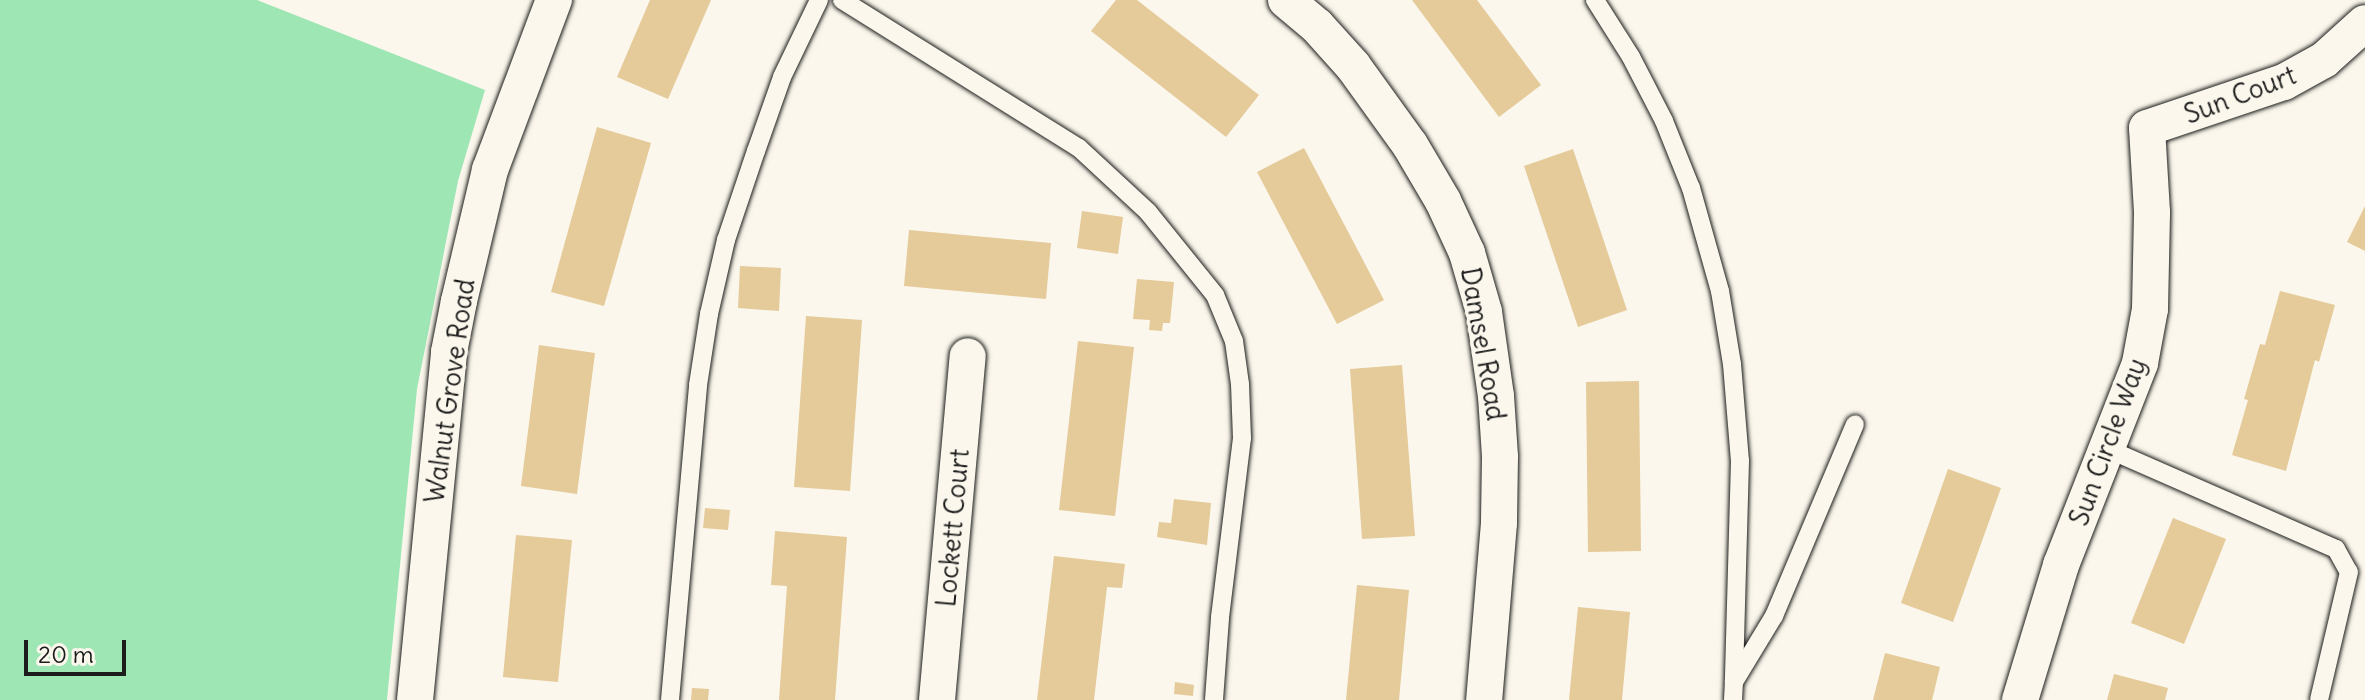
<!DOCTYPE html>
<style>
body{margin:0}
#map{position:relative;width:2365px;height:700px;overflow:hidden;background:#fbf7ec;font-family:Delius,sans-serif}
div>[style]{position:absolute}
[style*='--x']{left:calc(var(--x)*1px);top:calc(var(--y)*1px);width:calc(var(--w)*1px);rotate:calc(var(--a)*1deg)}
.green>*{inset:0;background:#9ee6b4}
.building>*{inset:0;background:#e5ca9a}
.roads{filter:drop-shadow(0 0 2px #1c1c1c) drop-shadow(0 0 2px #1c1c1c)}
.service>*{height:18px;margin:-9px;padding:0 9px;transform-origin:9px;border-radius:9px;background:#fbf7ec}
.minor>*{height:36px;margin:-18px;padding:0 18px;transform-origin:18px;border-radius:18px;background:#fbf7ec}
span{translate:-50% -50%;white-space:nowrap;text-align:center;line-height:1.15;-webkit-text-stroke:7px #fbf7ec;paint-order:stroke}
.street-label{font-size:26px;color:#1c1c1c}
.scale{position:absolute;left:24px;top:640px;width:102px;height:36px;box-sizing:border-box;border:4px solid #1c1c1c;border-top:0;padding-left:10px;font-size:24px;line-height:28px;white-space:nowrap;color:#1c1c1c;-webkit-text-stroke:6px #fbf7ec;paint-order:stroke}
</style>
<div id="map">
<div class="green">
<div style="clip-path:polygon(0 0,257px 0,485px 90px,458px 181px,417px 389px,387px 700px,0 700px)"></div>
</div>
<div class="building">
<div style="clip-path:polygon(650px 0,711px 0,668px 99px,617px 77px)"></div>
<div style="clip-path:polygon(1116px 0,1137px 0,1259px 95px,1226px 137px,1091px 31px)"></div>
<div style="clip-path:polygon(1412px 0,1477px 0,1541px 85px,1499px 117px)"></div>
<div style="clip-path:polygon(597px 127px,651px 143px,604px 306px,551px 292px)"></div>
<div style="clip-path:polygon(1304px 148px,1384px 300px,1337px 324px,1257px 172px)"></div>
<div style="clip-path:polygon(1573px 149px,1627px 310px,1578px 327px,1524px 166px)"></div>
<div style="clip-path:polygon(2365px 206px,2365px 251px,2347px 242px)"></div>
<div style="clip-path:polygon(1082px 211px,1123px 217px,1118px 254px,1077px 248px)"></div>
<div style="clip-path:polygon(909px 230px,1051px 243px,1046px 299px,904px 286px)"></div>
<div style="clip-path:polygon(740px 266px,781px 268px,779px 311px,738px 308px)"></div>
<div style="clip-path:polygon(1137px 279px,1174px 282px,1170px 323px,1163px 323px,1162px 331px,1149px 330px,1150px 320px,1133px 319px)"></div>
<div style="clip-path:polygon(2280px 291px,2335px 305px,2319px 362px,2315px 360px,2286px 471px,2232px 455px,2248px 400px,2244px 399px,2260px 344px,2265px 345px)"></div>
<div style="clip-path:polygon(806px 316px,862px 320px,850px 491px,794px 487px)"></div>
<div style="clip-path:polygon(1078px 341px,1134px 347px,1115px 516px,1059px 510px)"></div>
<div style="clip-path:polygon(539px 345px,595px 353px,577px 494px,521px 486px)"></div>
<div style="clip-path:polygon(1402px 365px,1415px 536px,1362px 539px,1350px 369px)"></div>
<div style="clip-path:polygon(1639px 381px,1641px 551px,1588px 552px,1586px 382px)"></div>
<div style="clip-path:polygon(1948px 469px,2001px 488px,1953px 622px,1901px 603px)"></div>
<div style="clip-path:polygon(1174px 499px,1211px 503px,1207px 545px,1157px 537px,1159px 522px,1171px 523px)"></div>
<div style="clip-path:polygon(705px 508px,730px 510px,728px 530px,703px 528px)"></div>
<div style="clip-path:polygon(2173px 518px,2226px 539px,2184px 644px,2131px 623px)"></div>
<div style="clip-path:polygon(775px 531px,847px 537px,835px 700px,779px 700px,787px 586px,771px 585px)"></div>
<div style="clip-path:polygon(516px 535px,572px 540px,558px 682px,503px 677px)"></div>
<div style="clip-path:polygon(1054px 556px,1125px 564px,1122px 588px,1107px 587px,1094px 700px,1037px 700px)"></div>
<div style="clip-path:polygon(1357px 585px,1409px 590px,1399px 700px,1346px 700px)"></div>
<div style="clip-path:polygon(1578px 607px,1630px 612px,1622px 700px,1569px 700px)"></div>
<div style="clip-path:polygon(1885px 653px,1940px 667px,1932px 700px,1873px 700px)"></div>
<div style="clip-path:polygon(2114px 674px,2168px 688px,2165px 700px,2107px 700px)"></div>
<div style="clip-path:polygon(1175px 682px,1194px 685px,1193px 696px,1174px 694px)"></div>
<div style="clip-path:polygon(692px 688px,709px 689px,708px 700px,691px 700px)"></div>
</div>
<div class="roads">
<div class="service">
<div style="--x:842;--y:0;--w:279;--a:32"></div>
<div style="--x:1079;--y:148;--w:94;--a:42.8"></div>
<div style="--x:1148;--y:212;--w:107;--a:51.1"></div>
<div style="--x:1215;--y:295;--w:50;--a:67.6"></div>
<div style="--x:1234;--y:341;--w:43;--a:82.1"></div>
<div style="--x:1240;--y:384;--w:54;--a:87.9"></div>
<div style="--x:1242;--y:438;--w:181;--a:97"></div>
<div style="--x:1220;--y:618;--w:82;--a:94.2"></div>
<div style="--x:1595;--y:0;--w:67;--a:57.7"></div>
<div style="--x:1631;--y:57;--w:72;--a:62.7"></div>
<div style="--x:1664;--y:121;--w:72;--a:68.1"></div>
<div style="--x:1691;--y:188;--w:107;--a:74.3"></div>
<div style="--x:1720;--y:291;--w:74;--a:80.7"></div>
<div style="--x:1732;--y:364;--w:97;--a:85.3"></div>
<div style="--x:1740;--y:461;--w:221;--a:91.6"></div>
<div style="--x:2108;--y:449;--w:249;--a:23.7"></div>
<div style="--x:2336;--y:549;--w:26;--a:61"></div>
<div style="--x:2349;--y:572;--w:131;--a:103.2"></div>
<div style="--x:670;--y:700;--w:316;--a:-84.9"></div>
<div style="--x:698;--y:385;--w:72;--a:-81.2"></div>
<div style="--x:709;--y:314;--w:76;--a:-77.1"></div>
<div style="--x:726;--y:240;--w:94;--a:-71.4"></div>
<div style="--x:756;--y:151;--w:78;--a:-70.6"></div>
<div style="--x:782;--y:77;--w:85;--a:-64.3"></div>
<div style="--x:1733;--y:700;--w:18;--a:-87"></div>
<div style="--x:1734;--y:682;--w:77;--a:-58.8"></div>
<div style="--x:1774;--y:616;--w:208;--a:-67.1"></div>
</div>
<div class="minor">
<div style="--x:1286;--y:0;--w:40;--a:40"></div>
<div style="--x:1317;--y:26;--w:54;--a:48"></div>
<div style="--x:1353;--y:66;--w:97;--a:54.2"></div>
<div style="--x:1410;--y:145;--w:65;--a:59.5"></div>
<div style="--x:1443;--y:201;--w:57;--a:65.2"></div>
<div style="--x:1467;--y:253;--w:61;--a:73.9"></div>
<div style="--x:1484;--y:312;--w:85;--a:81.9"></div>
<div style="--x:1496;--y:396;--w:61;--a:86.2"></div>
<div style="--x:1500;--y:457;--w:66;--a:90.9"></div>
<div style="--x:1499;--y:523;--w:178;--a:94.8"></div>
<div style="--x:415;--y:700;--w:350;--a:-84.4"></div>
<div style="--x:449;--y:352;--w:52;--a:-78.9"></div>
<div style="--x:459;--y:301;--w:135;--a:-76.7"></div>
<div style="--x:490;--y:170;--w:182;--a:-69.4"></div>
<div style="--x:937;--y:700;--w:345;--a:-84.9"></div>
<div style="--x:2020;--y:700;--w:141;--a:-73.1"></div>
<div style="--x:2061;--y:565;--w:217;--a:-68.6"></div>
<div style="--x:2140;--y:363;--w:55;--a:-79.5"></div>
<div style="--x:2150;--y:309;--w:97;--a:-88.8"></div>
<div style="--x:2152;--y:212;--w:84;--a:-93.4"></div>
<div style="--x:2147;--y:128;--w:145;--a:-18.6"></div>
<div style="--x:2284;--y:82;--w:46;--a:-28.8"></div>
<div style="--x:2324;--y:60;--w:55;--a:-42.1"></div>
</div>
</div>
<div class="street-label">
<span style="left:2240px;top:95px;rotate:-21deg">Sun Court</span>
<span style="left:1483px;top:344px;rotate:80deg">Damsel Road</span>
<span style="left:450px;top:391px;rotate:-82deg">Walnut Grove Road</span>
<span style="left:2108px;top:442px;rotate:-70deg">Sun Circle Way</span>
<span style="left:953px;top:528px;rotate:-85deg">Lockett Court</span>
</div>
<div class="scale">20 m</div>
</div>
